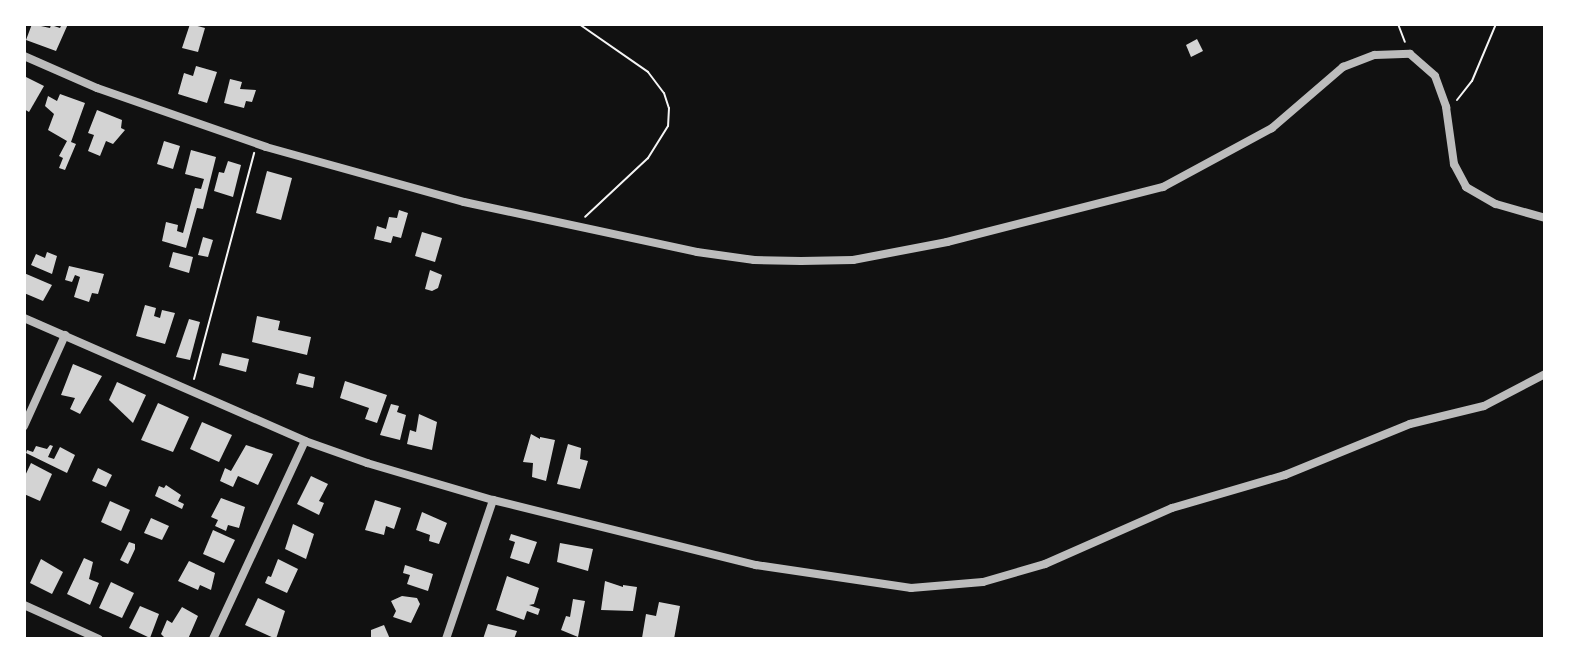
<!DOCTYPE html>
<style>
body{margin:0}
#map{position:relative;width:1569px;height:663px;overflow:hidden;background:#111;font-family:Manrope,sans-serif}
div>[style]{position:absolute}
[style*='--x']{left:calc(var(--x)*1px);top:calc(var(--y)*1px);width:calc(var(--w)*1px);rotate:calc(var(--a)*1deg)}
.building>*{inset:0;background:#d3d3d3}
.path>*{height:2px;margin:-1px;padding:0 1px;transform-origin:1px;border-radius:1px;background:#f5f5f5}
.minor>*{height:8px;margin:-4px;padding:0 4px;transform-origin:4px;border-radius:4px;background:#bcbcbc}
span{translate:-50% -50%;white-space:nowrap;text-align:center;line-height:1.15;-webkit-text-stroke:6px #fff;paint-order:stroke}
.frame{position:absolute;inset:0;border:26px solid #fff;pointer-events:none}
</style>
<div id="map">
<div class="building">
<div style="clip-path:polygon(32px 24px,50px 28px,51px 25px,60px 28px,62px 24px,68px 24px,56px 51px,26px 40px)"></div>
<div style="clip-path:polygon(190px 24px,205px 28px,198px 52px,182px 48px)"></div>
<div style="clip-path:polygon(1197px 39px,1203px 51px,1191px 57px,1186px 45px)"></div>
<div style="clip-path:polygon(196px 66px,217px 72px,207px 103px,178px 94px,184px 73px,193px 76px)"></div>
<div style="clip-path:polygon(24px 76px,44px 86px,29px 112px,24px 109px)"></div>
<div style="clip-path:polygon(230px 79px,242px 82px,240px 89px,256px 90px,252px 102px,246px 101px,244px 108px,224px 103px)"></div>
<div style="clip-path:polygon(60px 94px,85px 103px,71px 142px,76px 144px,65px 170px,59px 168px,63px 158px,59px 156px,67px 141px,48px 130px,54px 114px,45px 106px,48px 96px,57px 101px)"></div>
<div style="clip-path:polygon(97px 110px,122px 120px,121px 128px,125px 130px,113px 144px,106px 141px,100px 156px,88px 151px,94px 135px,88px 133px)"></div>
<div style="clip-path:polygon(164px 141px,180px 146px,173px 169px,157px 164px)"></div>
<div style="clip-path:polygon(191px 150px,216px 157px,203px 209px,197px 208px,186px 248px,162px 241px,166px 222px,178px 225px,177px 231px,183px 233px,195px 188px,201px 189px,204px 179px,185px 174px)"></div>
<div style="clip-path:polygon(228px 161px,241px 165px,233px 197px,214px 191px,219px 172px,224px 173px)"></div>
<div style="clip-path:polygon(267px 171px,292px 178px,281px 220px,256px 213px)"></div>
<div style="clip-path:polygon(399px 210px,408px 213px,401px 238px,393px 236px,391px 243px,374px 239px,377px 226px,386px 229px,389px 217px,397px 218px)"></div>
<div style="clip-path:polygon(422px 232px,442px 238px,435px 262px,415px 256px)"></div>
<div style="clip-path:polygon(203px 237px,213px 240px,208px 257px,198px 255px)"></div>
<div style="clip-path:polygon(47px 252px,57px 256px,52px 274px,31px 265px,36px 254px,45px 258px)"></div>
<div style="clip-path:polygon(173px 252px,193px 257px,189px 273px,169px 267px)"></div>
<div style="clip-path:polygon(69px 266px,104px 274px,98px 294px,92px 293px,89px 302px,74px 297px,80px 277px,75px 275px,72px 282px,65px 280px)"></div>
<div style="clip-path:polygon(430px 270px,442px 275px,438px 288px,432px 291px,425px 289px)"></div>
<div style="clip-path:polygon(24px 273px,52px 285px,43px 301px,24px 293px)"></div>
<div style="clip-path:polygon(145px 305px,156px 308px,154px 316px,160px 318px,162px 310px,175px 313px,165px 344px,136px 336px)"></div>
<div style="clip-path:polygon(257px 316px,280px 321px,278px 330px,311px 337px,307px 355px,252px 342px)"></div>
<div style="clip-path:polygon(189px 319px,200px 322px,190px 360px,176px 357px)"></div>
<div style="clip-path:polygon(222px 353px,249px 359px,246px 372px,219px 365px)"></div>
<div style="clip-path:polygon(73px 364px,102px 376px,80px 414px,70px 409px,75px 398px,61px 395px)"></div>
<div style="clip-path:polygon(299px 373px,315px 377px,313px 388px,296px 384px)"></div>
<div style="clip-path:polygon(345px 381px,387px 395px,377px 423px,365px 419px,369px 408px,340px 398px)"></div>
<div style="clip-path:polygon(117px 382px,146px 395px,133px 423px,109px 400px)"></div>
<div style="clip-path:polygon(158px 403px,189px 417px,173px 452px,141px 440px)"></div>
<div style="clip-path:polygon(391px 404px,399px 406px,397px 412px,406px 415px,400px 440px,380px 435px)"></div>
<div style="clip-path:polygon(419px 414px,437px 422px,432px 450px,407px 444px,410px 430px,416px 432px)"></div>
<div style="clip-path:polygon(202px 422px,232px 435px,219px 462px,190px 449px)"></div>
<div style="clip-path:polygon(531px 434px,540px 439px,540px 437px,555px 440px,546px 481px,532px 477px,533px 463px,523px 462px)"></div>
<div style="clip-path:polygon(568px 444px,581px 448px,580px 459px,588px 461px,580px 489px,557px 484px)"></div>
<div style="clip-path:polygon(50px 445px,53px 446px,48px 457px,54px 459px,60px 447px,75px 455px,67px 473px,26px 453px,27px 450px,33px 452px,36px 446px,47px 449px)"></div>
<div style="clip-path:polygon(246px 445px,273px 454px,258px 485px,238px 476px,233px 487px,220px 481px,225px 468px,231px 471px)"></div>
<div style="clip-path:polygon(31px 463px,52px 474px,40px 501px,24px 494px,24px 478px)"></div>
<div style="clip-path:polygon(98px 468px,112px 475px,106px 487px,92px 481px)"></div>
<div style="clip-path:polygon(311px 476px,328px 484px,319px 501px,324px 503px,319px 515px,297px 504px)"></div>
<div style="clip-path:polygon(166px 485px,181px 495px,178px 501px,184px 504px,182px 509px,155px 496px,159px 486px,164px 488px)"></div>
<div style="clip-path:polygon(221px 498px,245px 507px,239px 528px,228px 525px,226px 531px,215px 526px,218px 520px,211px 517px)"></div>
<div style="clip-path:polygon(375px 500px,401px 508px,394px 529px,386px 526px,384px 535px,365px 530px)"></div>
<div style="clip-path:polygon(110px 501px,130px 510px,121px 531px,101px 522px)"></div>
<div style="clip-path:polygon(422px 512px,447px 523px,439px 544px,429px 541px,430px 535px,416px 530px)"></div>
<div style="clip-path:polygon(151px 518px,169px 526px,162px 540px,144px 533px)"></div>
<div style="clip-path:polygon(293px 524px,314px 534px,306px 559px,285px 549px)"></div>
<div style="clip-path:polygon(213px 530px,235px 540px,224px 563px,203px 554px)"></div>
<div style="clip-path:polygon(511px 534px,537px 542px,529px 564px,510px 558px,515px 542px,509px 540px)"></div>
<div style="clip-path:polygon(129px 542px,135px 544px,135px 549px,128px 564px,120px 560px)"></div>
<div style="clip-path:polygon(560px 543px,593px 549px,588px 571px,557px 562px)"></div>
<div style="clip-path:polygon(84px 558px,93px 562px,89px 579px,99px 583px,90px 605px,67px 594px)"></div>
<div style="clip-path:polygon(41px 559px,63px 572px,52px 594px,30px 583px)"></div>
<div style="clip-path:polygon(278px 559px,298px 569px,287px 593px,265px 583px,268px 576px,271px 577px)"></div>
<div style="clip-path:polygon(189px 561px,215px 573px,211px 590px,200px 585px,198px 590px,178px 581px)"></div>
<div style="clip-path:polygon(405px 565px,433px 574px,428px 591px,407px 584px,410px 575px,403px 573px)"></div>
<div style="clip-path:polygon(507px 576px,539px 588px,534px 604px,529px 605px,540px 609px,538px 615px,527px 611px,524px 620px,496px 610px)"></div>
<div style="clip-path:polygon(605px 581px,623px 587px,623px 585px,637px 587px,633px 611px,601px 610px)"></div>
<div style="clip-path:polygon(111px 582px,134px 593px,122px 618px,99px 608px)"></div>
<div style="clip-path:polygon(402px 596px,417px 598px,420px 604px,411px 623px,393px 617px,396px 611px,391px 601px)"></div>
<div style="clip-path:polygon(258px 598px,285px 611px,276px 639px,245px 625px)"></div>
<div style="clip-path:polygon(573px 599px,585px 601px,578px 637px,561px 630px,566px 616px,570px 617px)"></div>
<div style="clip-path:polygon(659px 602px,680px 606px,674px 639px,642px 638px,646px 614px,656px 616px)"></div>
<div style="clip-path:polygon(140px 606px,159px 614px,150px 638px,129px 628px)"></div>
<div style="clip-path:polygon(182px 607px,198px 616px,188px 639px,166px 639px,161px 634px,167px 620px,172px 623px)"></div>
<div style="clip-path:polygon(488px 624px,517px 631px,514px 639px,483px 639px)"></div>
<div style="clip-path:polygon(384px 625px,390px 639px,371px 639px,371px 630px)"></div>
</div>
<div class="path">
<div style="--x:579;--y:24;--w:84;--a:34.8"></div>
<div style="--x:648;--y:72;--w:26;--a:53"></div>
<div style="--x:664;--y:93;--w:16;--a:72"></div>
<div style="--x:669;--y:108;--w:18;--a:93"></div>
<div style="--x:668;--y:126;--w:38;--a:122"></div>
<div style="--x:648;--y:158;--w:86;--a:136.9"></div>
<div style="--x:1398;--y:24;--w:19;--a:69"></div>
<div style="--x:1457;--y:100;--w:24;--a:-52"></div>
<div style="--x:1472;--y:81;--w:62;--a:-67.2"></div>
<div style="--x:194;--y:379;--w:234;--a:-75.1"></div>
</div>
<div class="minor">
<div style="--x:24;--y:56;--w:80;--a:23.7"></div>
<div style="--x:97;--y:88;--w:179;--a:19.2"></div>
<div style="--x:266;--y:147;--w:205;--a:15.5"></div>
<div style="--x:464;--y:202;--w:238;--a:12.1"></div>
<div style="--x:697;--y:252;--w:58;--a:8"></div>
<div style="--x:754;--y:260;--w:47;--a:1.2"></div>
<div style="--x:801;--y:261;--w:52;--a:-1.1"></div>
<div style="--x:853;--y:260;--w:96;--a:-10.8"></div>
<div style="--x:947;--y:242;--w:223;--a:-14.3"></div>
<div style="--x:1163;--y:187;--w:124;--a:-28.4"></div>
<div style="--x:1272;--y:128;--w:94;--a:-40.7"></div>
<div style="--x:1343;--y:67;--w:34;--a:-21"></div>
<div style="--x:1375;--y:55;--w:35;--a:-2"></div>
<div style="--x:1410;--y:54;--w:33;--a:41"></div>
<div style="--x:1435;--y:76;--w:33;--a:70"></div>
<div style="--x:1446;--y:107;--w:58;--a:82"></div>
<div style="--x:1454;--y:164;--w:26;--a:62"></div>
<div style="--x:1466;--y:187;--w:34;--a:30"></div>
<div style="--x:1496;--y:204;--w:51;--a:15.9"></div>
<div style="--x:24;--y:318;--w:307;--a:23.6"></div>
<div style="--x:305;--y:441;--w:66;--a:19.5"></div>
<div style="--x:367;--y:463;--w:131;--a:16.4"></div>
<div style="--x:493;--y:500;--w:271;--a:13.9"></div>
<div style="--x:756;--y:565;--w:157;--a:8.4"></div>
<div style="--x:911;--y:588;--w:72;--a:-4.8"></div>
<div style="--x:983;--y:582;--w:65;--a:-16.2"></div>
<div style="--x:1045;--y:564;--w:139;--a:-23.8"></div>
<div style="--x:1172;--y:508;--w:118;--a:-16.3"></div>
<div style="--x:1285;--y:475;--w:135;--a:-22.2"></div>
<div style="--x:1410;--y:424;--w:76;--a:-13.7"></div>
<div style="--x:1484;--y:406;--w:69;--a:-27.7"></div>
<div style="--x:24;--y:426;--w:100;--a:-65.7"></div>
<div style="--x:24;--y:605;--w:82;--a:24.4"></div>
<div style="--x:213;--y:639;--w:218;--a:-65.1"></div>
<div style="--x:446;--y:639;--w:147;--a:-71.3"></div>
</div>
<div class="frame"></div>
</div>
